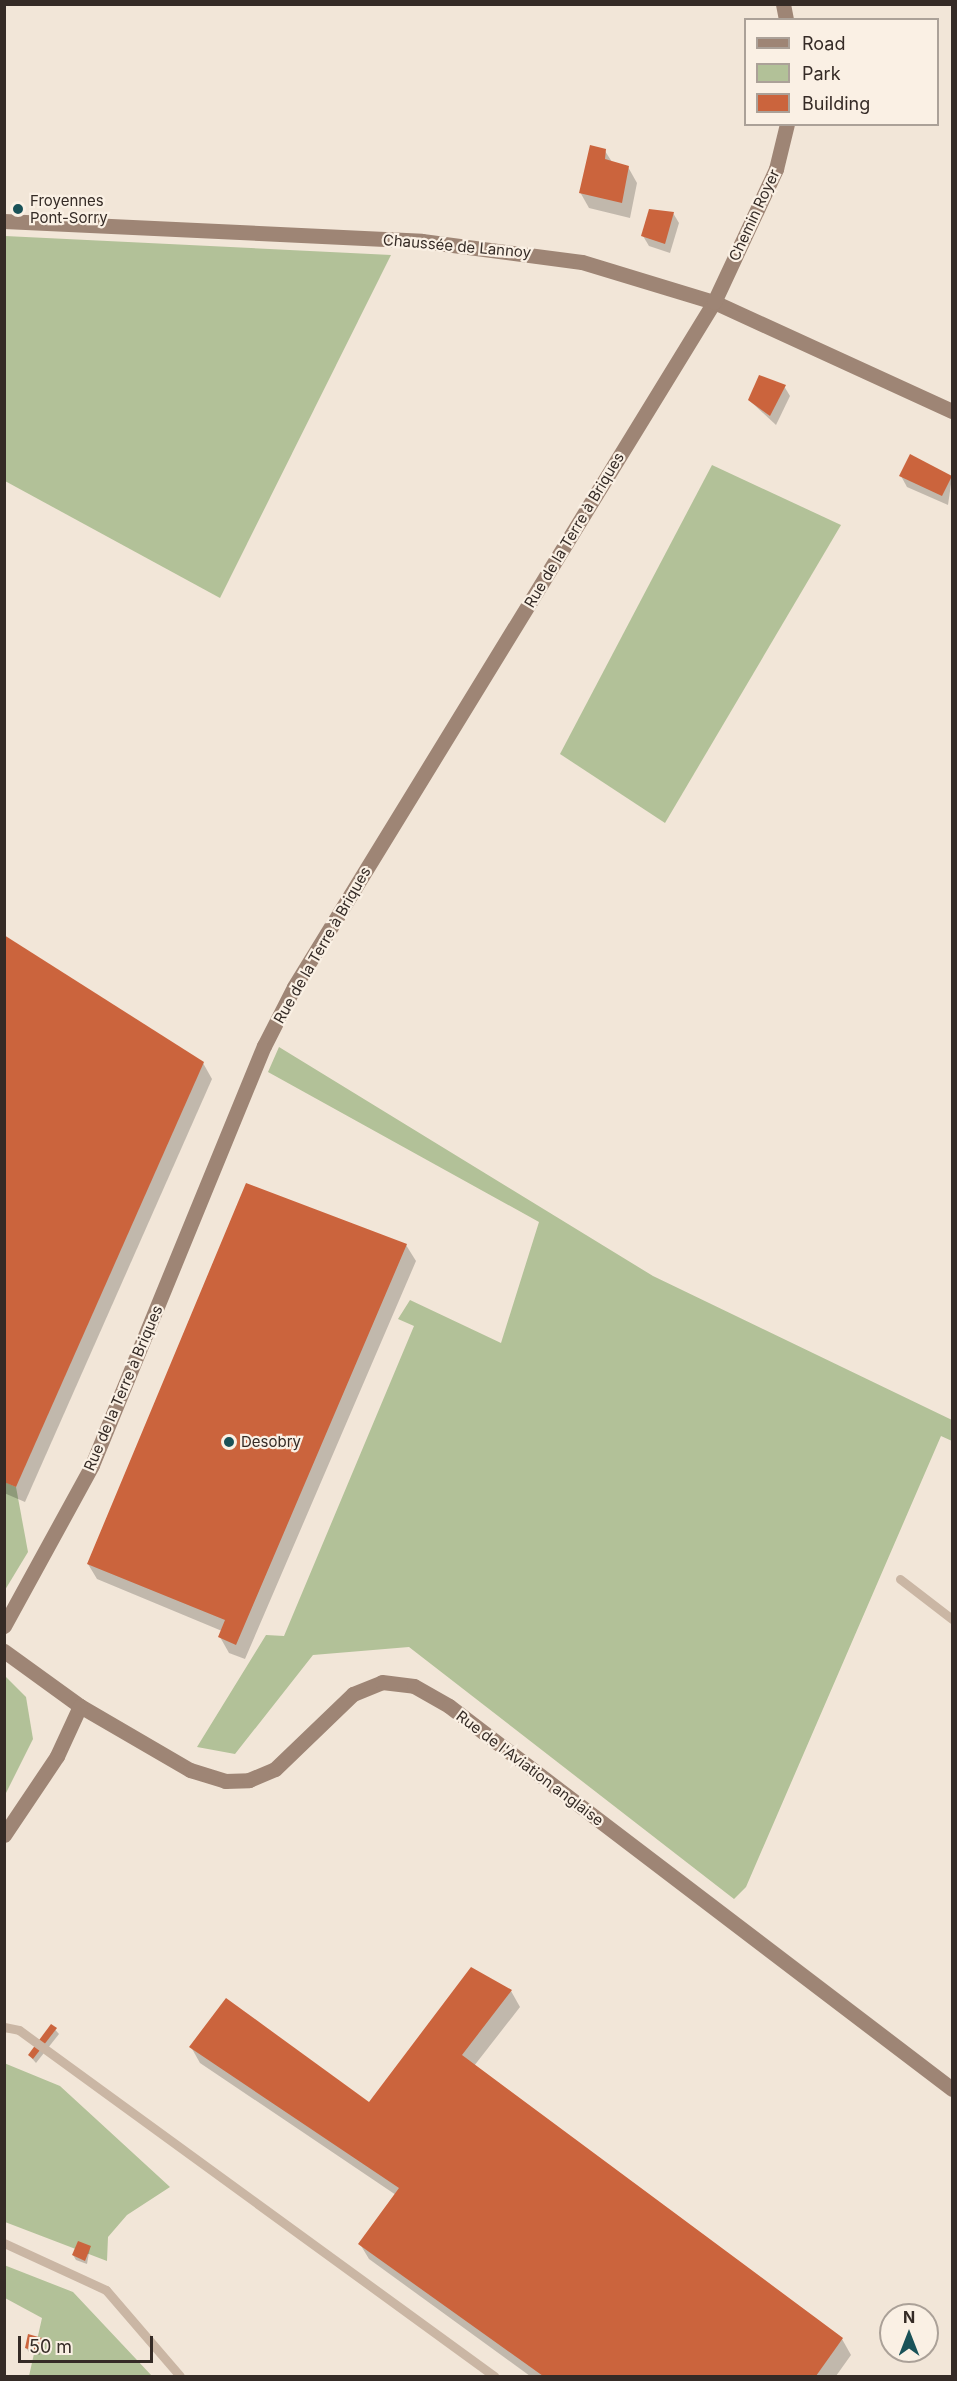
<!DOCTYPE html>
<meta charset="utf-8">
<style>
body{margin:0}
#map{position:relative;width:957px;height:2381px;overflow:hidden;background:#f2e6d8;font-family:Inter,sans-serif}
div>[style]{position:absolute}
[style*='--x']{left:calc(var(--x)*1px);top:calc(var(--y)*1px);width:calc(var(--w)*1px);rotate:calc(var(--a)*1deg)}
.green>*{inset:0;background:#b2c198}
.shadow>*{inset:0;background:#0003}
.building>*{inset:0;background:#cb643d}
.lane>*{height:9px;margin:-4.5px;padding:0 4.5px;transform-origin:4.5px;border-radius:4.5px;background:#cab6a4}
.secondary>*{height:15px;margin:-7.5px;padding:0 7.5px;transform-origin:7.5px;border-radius:7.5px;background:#9e8575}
.dots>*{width:16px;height:16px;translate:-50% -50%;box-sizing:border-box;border:3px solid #faf0e4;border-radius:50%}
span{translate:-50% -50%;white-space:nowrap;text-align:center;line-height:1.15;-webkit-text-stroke:4.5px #faf0e4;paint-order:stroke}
.poi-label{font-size:15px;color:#352b26}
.left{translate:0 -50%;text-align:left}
.street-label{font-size:15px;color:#352b26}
.frame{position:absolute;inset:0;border:6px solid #352b26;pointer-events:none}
.legend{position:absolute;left:744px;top:18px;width:195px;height:108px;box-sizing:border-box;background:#faf0e4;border:2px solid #aba198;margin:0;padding:8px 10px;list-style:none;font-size:18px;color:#352b26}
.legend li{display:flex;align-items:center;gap:12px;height:30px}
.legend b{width:30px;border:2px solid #aba198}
.north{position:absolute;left:879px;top:2303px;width:60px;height:60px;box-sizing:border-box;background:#faf0e4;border:2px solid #aba198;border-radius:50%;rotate:0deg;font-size:16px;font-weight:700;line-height:24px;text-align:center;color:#352b26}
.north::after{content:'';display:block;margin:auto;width:21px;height:27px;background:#1a5258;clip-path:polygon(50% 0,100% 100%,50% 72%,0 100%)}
.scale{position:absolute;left:18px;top:2336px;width:135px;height:27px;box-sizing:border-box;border:3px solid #352b26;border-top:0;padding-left:8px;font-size:18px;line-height:21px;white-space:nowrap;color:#352b26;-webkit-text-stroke:4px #faf0e4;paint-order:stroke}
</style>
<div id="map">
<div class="green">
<div style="clip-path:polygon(5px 236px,391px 255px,220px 598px,5px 481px)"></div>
<div style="clip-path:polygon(712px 465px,841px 525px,665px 823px,560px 754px)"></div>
<div style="clip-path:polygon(279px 1047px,653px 1276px,952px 1420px,952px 1441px,941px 1436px,746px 1887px,734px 1899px,409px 1647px,313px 1655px,235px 1754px,197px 1747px,266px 1635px,284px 1636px,414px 1326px,398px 1319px,410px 1300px,501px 1343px,539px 1222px,268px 1072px)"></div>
<div style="clip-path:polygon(5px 1482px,16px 1487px,28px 1552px,5px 1590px)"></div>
<div style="clip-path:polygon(5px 1676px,26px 1697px,33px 1739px,5px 1795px)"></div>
<div style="clip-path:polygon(4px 2063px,60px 2086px,170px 2187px,127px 2215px,108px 2237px,107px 2261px,5px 2222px)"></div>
<div style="clip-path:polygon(4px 2265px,73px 2292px,152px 2376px,29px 2376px,42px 2318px,5px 2298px)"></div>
</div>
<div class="shadow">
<div style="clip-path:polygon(605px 151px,612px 162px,628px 167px,637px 183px,630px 218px,589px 208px,580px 192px)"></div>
<div style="clip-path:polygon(673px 213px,679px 223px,670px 253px,649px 246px,643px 236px)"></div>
<div style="clip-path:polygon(784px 386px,790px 396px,776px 425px,749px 400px)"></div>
<div style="clip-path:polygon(910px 456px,952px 477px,948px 505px,907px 487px,901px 476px)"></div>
<div style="clip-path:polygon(4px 937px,203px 1063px,212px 1079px,25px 1502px,4px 1493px)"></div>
<div style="clip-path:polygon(406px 1245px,416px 1261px,245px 1659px,229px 1653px,220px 1637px,222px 1631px,97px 1579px,88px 1564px)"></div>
<div style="clip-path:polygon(511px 1991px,520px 2007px,474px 2066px,842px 2339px,851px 2355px,836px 2376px,530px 2376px,369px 2259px,360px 2244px,396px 2195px,200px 2063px,191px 2047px,369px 2104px)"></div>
<div style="clip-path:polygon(52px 2026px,59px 2034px,36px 2063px,29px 2055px)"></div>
<div style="clip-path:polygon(90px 2247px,87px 2264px,76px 2260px,73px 2255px)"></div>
<div style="clip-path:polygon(41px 2339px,40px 2355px,29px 2352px,26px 2348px)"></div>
</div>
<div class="building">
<div style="clip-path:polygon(590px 145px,606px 149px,605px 159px,629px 166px,622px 203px,579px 193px)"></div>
<div style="clip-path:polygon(649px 209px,674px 212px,665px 244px,641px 236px)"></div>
<div style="clip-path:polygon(759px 375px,786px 385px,770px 416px,748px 400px)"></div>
<div style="clip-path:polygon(910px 454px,952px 476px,942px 496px,899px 476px)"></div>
<div style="clip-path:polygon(4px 935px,204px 1062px,16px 1487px,4px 1482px)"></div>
<div style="clip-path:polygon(246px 1183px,407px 1244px,236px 1645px,218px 1637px,225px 1620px,87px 1564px)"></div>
<div style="clip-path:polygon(471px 1967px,512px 1990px,462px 2055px,843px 2338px,816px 2376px,543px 2376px,358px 2244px,399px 2188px,189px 2047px,226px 1998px,369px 2102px)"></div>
<div style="clip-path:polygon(51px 2024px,57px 2028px,33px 2059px,28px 2055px)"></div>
<div style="clip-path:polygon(78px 2241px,91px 2246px,85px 2261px,72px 2255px)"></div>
<div style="clip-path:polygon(28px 2334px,42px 2338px,38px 2352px,25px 2348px)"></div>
</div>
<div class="lane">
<div style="--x:900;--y:1579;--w:66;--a:37.6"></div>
<div style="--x:4;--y:2027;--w:15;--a:11"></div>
<div style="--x:19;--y:2030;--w:588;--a:36.07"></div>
<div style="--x:4;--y:2243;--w:112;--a:24.7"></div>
<div style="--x:106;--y:2290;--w:113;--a:49.3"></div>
</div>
<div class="secondary">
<div style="--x:783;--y:4;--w:16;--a:79"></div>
<div style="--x:4;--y:221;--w:418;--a:2.7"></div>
<div style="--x:422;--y:241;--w:161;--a:7.5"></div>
<div style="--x:582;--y:262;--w:138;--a:16.9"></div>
<div style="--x:714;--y:302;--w:262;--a:24.6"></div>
<div style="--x:4;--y:1626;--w:183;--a:-61.3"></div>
<div style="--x:92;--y:1465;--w:453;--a:-67.7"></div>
<div style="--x:264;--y:1046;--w:66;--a:-63"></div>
<div style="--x:294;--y:987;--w:804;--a:-58.49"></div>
<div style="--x:714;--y:302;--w:147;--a:-65"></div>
<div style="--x:776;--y:169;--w:46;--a:-76.3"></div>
<div style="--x:4;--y:1651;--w:94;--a:35.9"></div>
<div style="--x:80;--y:1706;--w:127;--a:30.2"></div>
<div style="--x:190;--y:1770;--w:37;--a:17"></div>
<div style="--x:225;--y:1781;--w:24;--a:-2"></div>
<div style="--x:249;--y:1780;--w:28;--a:-23"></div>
<div style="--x:275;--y:1769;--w:108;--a:-43.9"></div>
<div style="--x:353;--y:1694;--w:31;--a:-22"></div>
<div style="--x:382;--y:1682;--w:32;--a:7"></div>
<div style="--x:414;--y:1686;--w:40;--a:29.7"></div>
<div style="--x:449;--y:1706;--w:632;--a:37.29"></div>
<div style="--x:4;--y:1835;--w:95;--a:-56.1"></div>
<div style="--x:57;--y:1756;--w:55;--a:-65.3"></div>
</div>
<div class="dots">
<div style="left:18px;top:209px;background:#1a5258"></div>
<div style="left:229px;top:1442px;background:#1a5258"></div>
</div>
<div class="poi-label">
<span class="left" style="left:30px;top:209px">Froyennes<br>Pont-Sorry</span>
<span class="left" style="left:241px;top:1442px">Desobry</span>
</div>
<div class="street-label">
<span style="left:754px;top:215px;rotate:-65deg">Chemin Royer</span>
<span style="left:457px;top:246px;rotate:5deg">Chaussée de Lannoy</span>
<span style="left:574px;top:530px;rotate:-59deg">Rue de la Terre à Briques</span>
<span style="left:322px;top:945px;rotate:-60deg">Rue de la Terre à Briques</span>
<span style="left:123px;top:1388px;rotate:-67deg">Rue de la Terre à Briques</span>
<span style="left:530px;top:1768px;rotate:37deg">Rue de l'Aviation anglaise</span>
</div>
<div class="frame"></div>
<ul class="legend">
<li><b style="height:8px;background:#9e8575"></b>Road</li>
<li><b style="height:16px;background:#b2c198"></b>Park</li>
<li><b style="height:16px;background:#cb643d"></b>Building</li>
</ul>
<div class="north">N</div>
<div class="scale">50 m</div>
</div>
